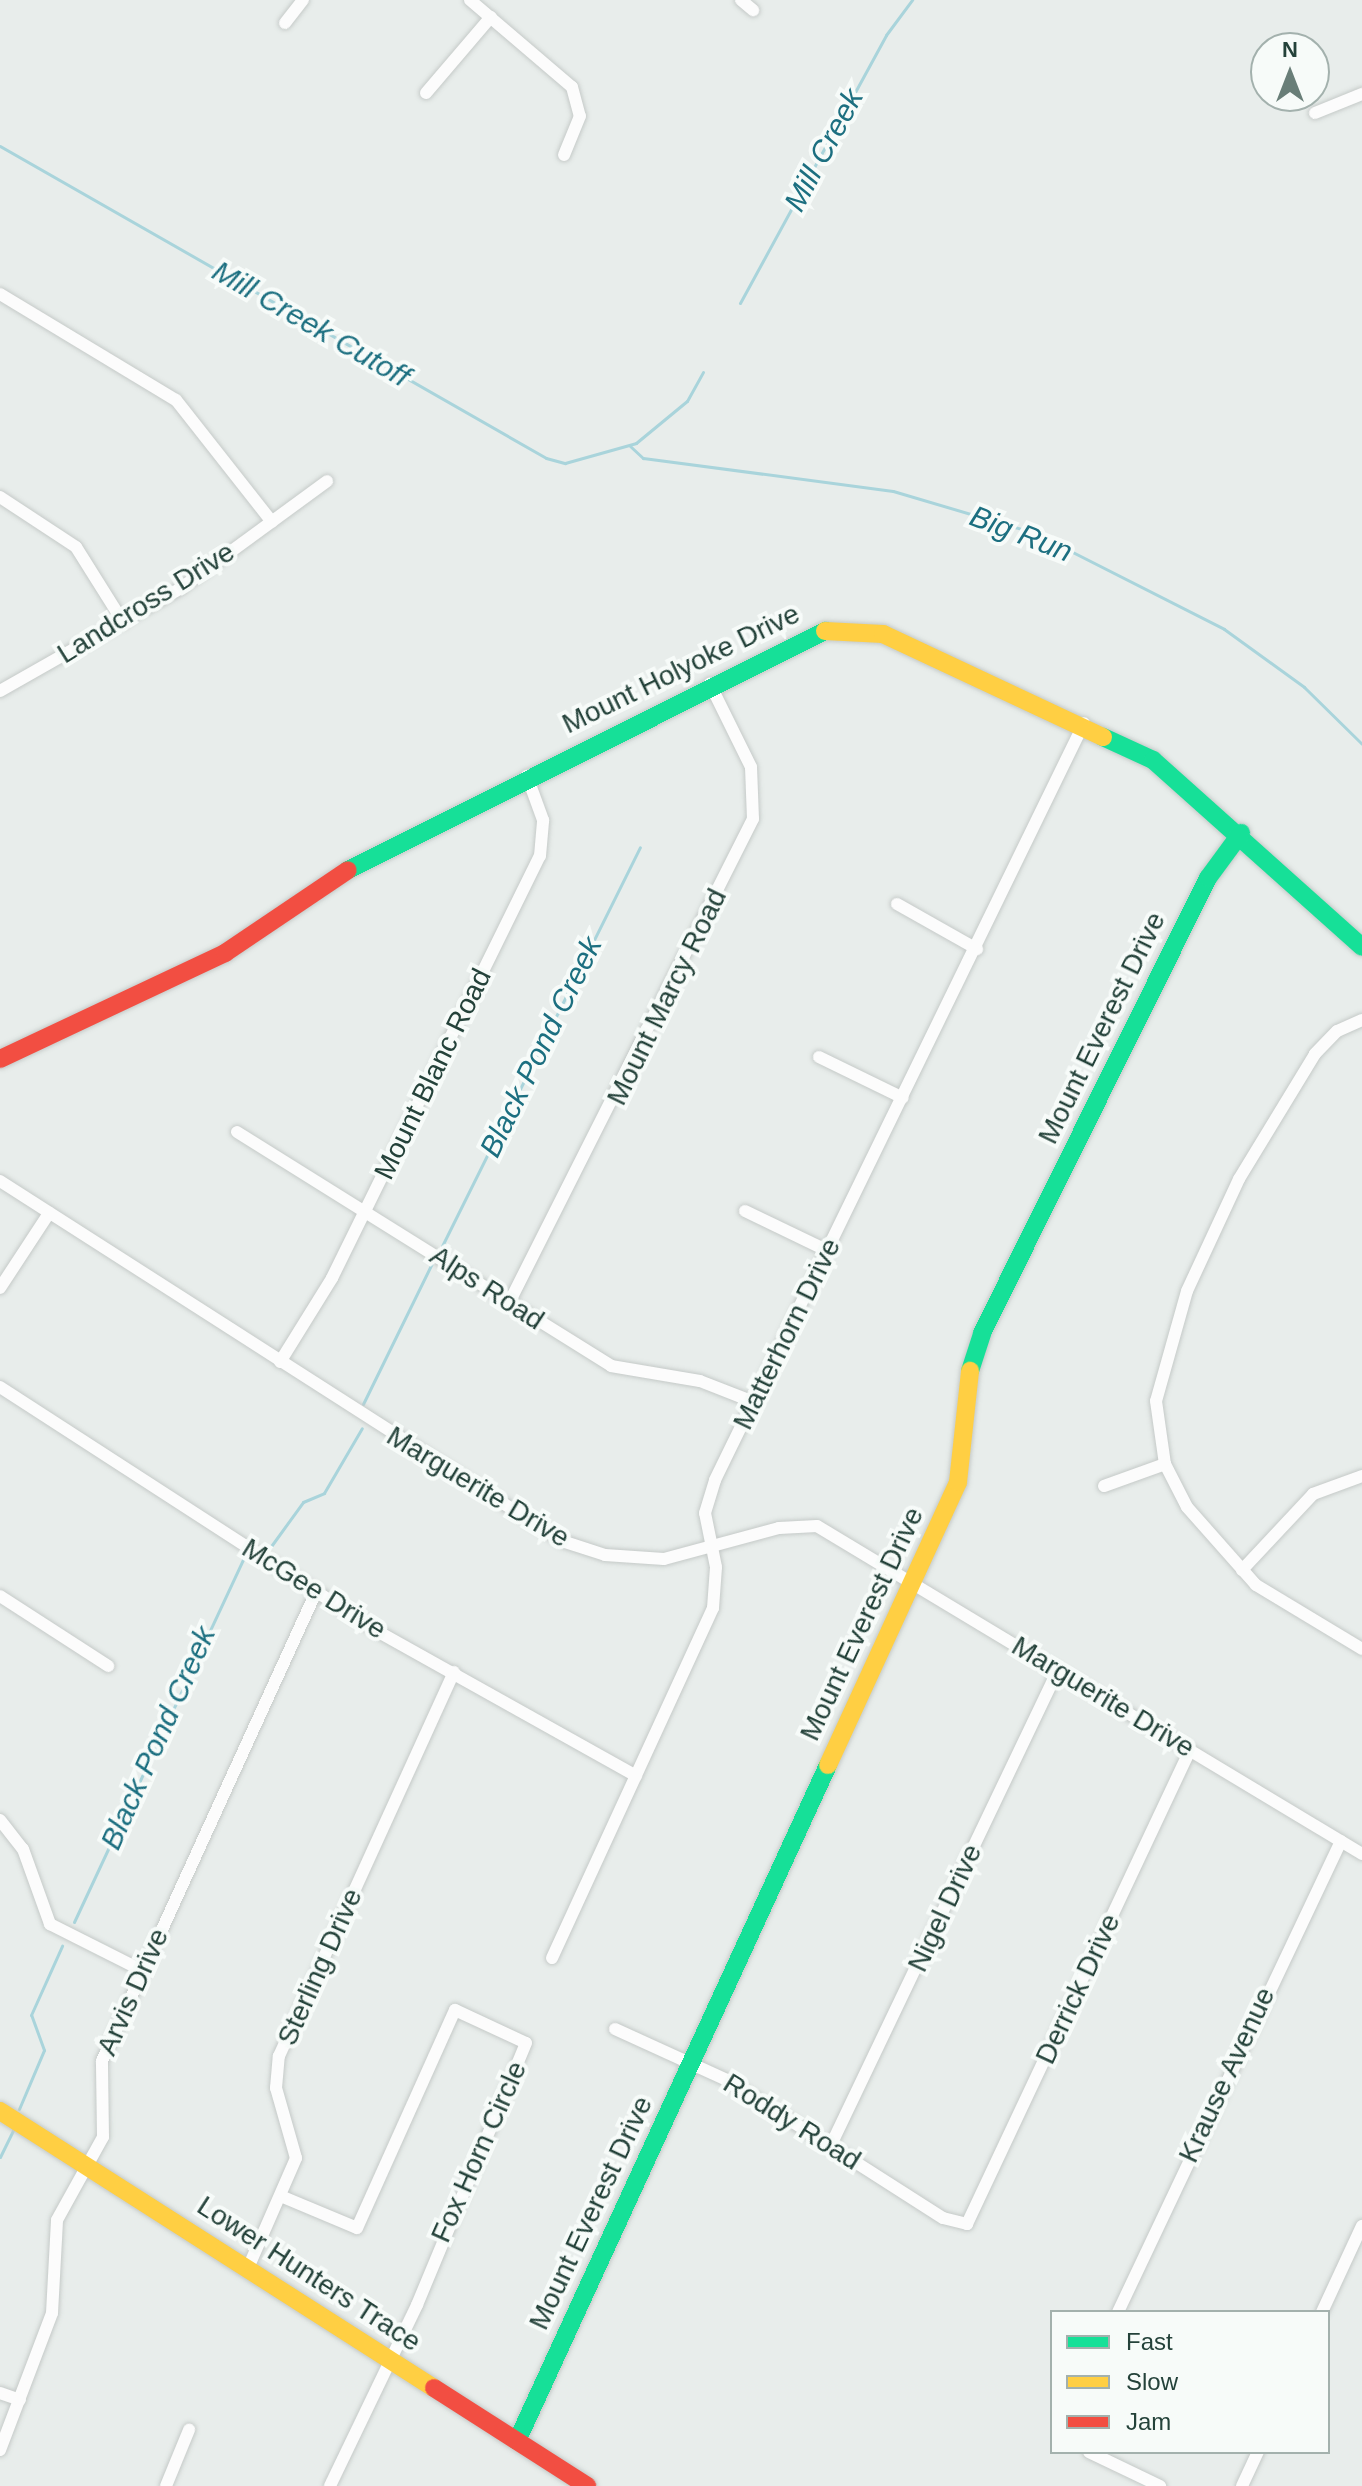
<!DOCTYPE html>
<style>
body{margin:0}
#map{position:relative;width:1362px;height:2486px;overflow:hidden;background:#e8edeb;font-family:Arial,sans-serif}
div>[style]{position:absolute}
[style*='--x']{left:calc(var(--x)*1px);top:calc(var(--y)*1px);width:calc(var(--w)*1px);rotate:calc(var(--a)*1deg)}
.stream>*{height:3px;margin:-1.5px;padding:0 1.5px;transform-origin:1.5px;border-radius:1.5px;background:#a9d4db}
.roads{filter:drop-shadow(0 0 2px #c5cac8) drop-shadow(0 0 2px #c5cac8)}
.street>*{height:12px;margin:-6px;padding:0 6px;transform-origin:6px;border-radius:6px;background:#fcfcfc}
.fast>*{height:18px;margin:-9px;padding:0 9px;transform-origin:9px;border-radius:9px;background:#16e098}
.slow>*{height:18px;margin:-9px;padding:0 9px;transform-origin:9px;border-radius:9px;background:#ffcf43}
.jam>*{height:18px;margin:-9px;padding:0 9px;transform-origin:9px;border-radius:9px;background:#f24e42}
span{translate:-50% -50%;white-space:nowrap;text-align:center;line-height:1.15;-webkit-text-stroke:8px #f7fbf9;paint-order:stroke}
.street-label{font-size:28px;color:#24423a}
.water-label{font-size:30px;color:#1c6f80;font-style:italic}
.legend{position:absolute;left:1050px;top:2310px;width:280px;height:144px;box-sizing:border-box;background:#f7fbf9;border:2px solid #a3b1ad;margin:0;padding:10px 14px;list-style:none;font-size:24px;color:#24423a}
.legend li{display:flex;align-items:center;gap:16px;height:40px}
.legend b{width:40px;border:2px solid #a3b1ad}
.north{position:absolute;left:1250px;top:32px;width:80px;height:80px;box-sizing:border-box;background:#f7fbf9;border:2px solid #a3b1ad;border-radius:50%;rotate:0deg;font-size:22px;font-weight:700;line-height:32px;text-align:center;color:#24423a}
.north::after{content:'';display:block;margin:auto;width:28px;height:36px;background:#697e78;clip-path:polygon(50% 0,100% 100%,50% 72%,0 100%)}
</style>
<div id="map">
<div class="stream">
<div style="--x:0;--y:146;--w:629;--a:29.74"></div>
<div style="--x:546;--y:458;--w:20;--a:15"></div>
<div style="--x:565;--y:463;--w:74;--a:-15.7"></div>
<div style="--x:636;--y:443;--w:66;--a:-39.5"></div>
<div style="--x:687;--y:401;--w:33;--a:-61"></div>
<div style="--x:740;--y:303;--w:305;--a:-61.4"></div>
<div style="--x:886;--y:35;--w:44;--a:-53.4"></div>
<div style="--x:630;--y:446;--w:18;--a:43"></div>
<div style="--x:643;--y:458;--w:252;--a:7.5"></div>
<div style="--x:893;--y:491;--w:148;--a:16.5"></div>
<div style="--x:1035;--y:533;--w:212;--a:26.9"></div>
<div style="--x:1224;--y:629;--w:99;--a:35.9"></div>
<div style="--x:1304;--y:687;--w:81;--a:44.5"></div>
<div style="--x:442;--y:1246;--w:445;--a:-63.6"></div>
<div style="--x:363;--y:1404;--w:157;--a:-63.9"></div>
<div style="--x:269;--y:1549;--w:58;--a:-54.1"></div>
<div style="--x:303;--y:1502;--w:23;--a:-23"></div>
<div style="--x:324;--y:1493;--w:75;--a:-59.7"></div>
<div style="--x:74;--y:1922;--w:402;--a:-65"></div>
<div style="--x:19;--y:2109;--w:64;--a:-67"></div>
<div style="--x:44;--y:2050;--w:37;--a:-110"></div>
<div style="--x:31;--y:2015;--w:76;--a:-65.8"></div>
<div style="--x:0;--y:2157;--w:30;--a:-64"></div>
</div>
<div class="roads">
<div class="street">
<div style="--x:470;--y:0;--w:134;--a:40.5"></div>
<div style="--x:572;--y:87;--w:30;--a:75"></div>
<div style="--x:580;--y:116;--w:42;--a:112.3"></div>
<div style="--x:741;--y:0;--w:16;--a:40"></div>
<div style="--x:285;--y:23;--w:29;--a:-52"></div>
<div style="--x:426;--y:93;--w:100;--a:-49.5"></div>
<div style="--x:1315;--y:113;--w:51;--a:-22"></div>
<div style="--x:0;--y:294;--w:205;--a:31.1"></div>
<div style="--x:176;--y:400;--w:155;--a:51.8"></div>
<div style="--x:0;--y:497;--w:91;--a:33.3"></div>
<div style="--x:76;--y:547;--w:89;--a:57.9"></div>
<div style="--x:0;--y:691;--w:208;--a:-29.6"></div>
<div style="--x:181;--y:588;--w:181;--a:-36.2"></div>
<div style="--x:897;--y:904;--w:92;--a:29.4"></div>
<div style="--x:1362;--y:1020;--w:27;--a:156"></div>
<div style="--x:1337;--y:1031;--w:32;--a:134"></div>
<div style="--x:1315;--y:1054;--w:146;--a:121.3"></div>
<div style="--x:1239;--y:1179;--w:123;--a:114.9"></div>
<div style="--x:1187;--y:1291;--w:114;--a:105.7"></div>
<div style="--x:1156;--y:1401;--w:64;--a:81.9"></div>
<div style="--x:1165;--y:1464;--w:48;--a:62.9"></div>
<div style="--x:1187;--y:1507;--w:104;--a:48.5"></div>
<div style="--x:1256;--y:1585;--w:124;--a:31.1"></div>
<div style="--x:819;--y:1057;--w:93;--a:26"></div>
<div style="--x:237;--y:1132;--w:441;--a:32"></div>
<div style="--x:611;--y:1366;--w:90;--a:9.6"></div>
<div style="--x:700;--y:1381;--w:58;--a:21.3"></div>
<div style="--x:0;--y:1181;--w:667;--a:32.64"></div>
<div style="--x:562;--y:1541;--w:45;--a:18"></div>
<div style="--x:605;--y:1555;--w:59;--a:3.9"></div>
<div style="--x:664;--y:1559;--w:119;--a:-15.1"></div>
<div style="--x:779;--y:1528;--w:38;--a:-3"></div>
<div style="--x:817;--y:1526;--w:636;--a:31.04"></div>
<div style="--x:745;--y:1211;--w:92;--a:25.7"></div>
<div style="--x:0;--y:1288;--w:90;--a:-56.8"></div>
<div style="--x:510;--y:1301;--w:540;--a:-63.25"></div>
<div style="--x:753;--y:819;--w:52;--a:-92.2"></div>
<div style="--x:751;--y:767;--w:93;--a:-116.3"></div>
<div style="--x:280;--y:1362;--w:99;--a:-58.2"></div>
<div style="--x:332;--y:1278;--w:470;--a:-63.8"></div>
<div style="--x:540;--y:856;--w:36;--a:-85"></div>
<div style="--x:543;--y:820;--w:47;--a:-110"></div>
<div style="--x:0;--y:1387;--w:447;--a:32.9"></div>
<div style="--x:375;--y:1630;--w:299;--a:29.2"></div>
<div style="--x:1104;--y:1486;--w:65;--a:-19.8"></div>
<div style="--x:1242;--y:1570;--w:104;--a:-46.9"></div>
<div style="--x:1313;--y:1494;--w:52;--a:-20.2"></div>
<div style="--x:0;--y:1596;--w:129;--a:32.9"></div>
<div style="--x:0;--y:1820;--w:37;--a:52"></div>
<div style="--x:23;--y:1849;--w:80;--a:70.2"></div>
<div style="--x:50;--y:1924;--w:102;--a:26.8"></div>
<div style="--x:552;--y:1958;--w:385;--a:-65.3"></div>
<div style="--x:713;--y:1608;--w:41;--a:-85.8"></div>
<div style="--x:716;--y:1567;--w:55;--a:-101.5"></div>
<div style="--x:705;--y:1513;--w:34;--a:-73"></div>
<div style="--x:715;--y:1480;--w:842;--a:-64.01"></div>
<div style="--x:615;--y:2029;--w:123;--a:24.5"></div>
<div style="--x:727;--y:2080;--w:256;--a:32.6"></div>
<div style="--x:943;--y:2218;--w:25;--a:14"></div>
<div style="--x:967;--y:2224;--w:524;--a:-64.8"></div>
<div style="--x:831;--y:2145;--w:526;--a:-64.46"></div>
<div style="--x:283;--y:2197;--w:80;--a:22.7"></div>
<div style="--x:357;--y:2228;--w:239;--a:-65.8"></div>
<div style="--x:455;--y:2010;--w:78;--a:24.9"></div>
<div style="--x:526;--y:2043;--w:284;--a:112.6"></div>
<div style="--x:417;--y:2305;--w:201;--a:115.7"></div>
<div style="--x:248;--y:2268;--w:120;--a:-66.4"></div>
<div style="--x:296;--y:2158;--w:73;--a:-105.9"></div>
<div style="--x:276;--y:2088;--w:32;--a:-85"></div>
<div style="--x:279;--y:2056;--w:422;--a:-65.5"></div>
<div style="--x:1118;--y:2312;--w:521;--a:-64.66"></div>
<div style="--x:1322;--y:2312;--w:95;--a:-65.1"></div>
<div style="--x:0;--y:2393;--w:21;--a:19"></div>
<div style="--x:0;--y:2450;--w:147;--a:-69.2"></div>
<div style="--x:52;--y:2313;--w:93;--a:-86.9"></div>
<div style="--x:57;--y:2220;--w:95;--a:-61"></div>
<div style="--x:103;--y:2137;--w:76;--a:-90.8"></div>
<div style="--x:102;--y:2061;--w:516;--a:-65.47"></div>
<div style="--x:1089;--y:2452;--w:79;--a:25.6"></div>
<div style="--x:166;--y:2486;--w:61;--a:-67.7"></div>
<div style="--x:1242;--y:2486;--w:38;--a:-65"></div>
</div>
<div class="fast">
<div style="--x:1103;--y:737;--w:55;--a:24.7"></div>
<div style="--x:1153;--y:760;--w:280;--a:41.8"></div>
<div style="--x:348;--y:870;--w:534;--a:-26.61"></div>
<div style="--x:970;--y:1371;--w:40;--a:-72"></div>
<div style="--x:982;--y:1333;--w:508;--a:-63.59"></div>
<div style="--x:1208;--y:878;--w:56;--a:-53.7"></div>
<div style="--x:517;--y:2441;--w:744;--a:-65.29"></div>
</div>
<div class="slow">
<div style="--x:825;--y:631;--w:58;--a:3"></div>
<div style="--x:883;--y:634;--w:243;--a:25.1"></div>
<div style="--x:828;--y:1765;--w:311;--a:-65.3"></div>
<div style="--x:958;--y:1482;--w:112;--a:-83.8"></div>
<div style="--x:0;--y:2111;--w:515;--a:32.55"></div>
</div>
<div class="jam">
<div style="--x:0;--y:1059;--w:249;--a:-25.2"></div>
<div style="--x:225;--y:953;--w:148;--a:-34"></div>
<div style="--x:434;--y:2388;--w:182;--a:32.6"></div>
</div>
</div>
<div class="street-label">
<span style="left:146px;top:603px;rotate:-32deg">Landcross Drive</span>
<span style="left:681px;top:669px;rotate:-26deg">Mount Holyoke Drive</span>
<span style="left:667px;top:997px;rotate:-64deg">Mount Marcy Road</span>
<span style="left:1102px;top:1028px;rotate:-64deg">Mount Everest Drive</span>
<span style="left:433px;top:1074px;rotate:-64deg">Mount Blanc Road</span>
<span style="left:487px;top:1288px;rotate:33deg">Alps Road</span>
<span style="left:787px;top:1334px;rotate:-64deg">Matterhorn Drive</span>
<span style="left:478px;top:1487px;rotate:31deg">Marguerite Drive</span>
<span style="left:314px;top:1589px;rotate:32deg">McGee Drive</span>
<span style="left:862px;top:1624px;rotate:-65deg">Mount Everest Drive</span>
<span style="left:1103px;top:1697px;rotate:31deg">Marguerite Drive</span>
<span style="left:945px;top:1908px;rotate:-65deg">Nigel Drive</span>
<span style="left:320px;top:1967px;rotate:-66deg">Sterling Drive</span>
<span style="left:1078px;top:1989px;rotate:-65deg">Derrick Drive</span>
<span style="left:133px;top:1992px;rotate:-66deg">Arvis Drive</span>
<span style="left:1227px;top:2075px;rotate:-65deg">Krause Avenue</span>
<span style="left:792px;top:2122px;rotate:32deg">Roddy Road</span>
<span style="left:479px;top:2152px;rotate:-66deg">Fox Horn Circle</span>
<span style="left:591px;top:2213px;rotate:-65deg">Mount Everest Drive</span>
<span style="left:309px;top:2274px;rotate:33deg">Lower Hunters Trace</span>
</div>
<div class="water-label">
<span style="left:824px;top:150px;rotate:-62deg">Mill Creek</span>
<span style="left:311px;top:324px;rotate:30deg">Mill Creek Cutoff</span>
<span style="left:1021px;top:534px;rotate:21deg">Big Run</span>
<span style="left:541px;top:1047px;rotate:-64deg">Black Pond Creek</span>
<span style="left:158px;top:1738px;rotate:-66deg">Black Pond Creek</span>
</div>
<ul class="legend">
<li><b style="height:10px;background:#16e098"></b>Fast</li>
<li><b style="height:10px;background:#ffcf43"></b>Slow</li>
<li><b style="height:10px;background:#f24e42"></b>Jam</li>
</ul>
<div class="north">N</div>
</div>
